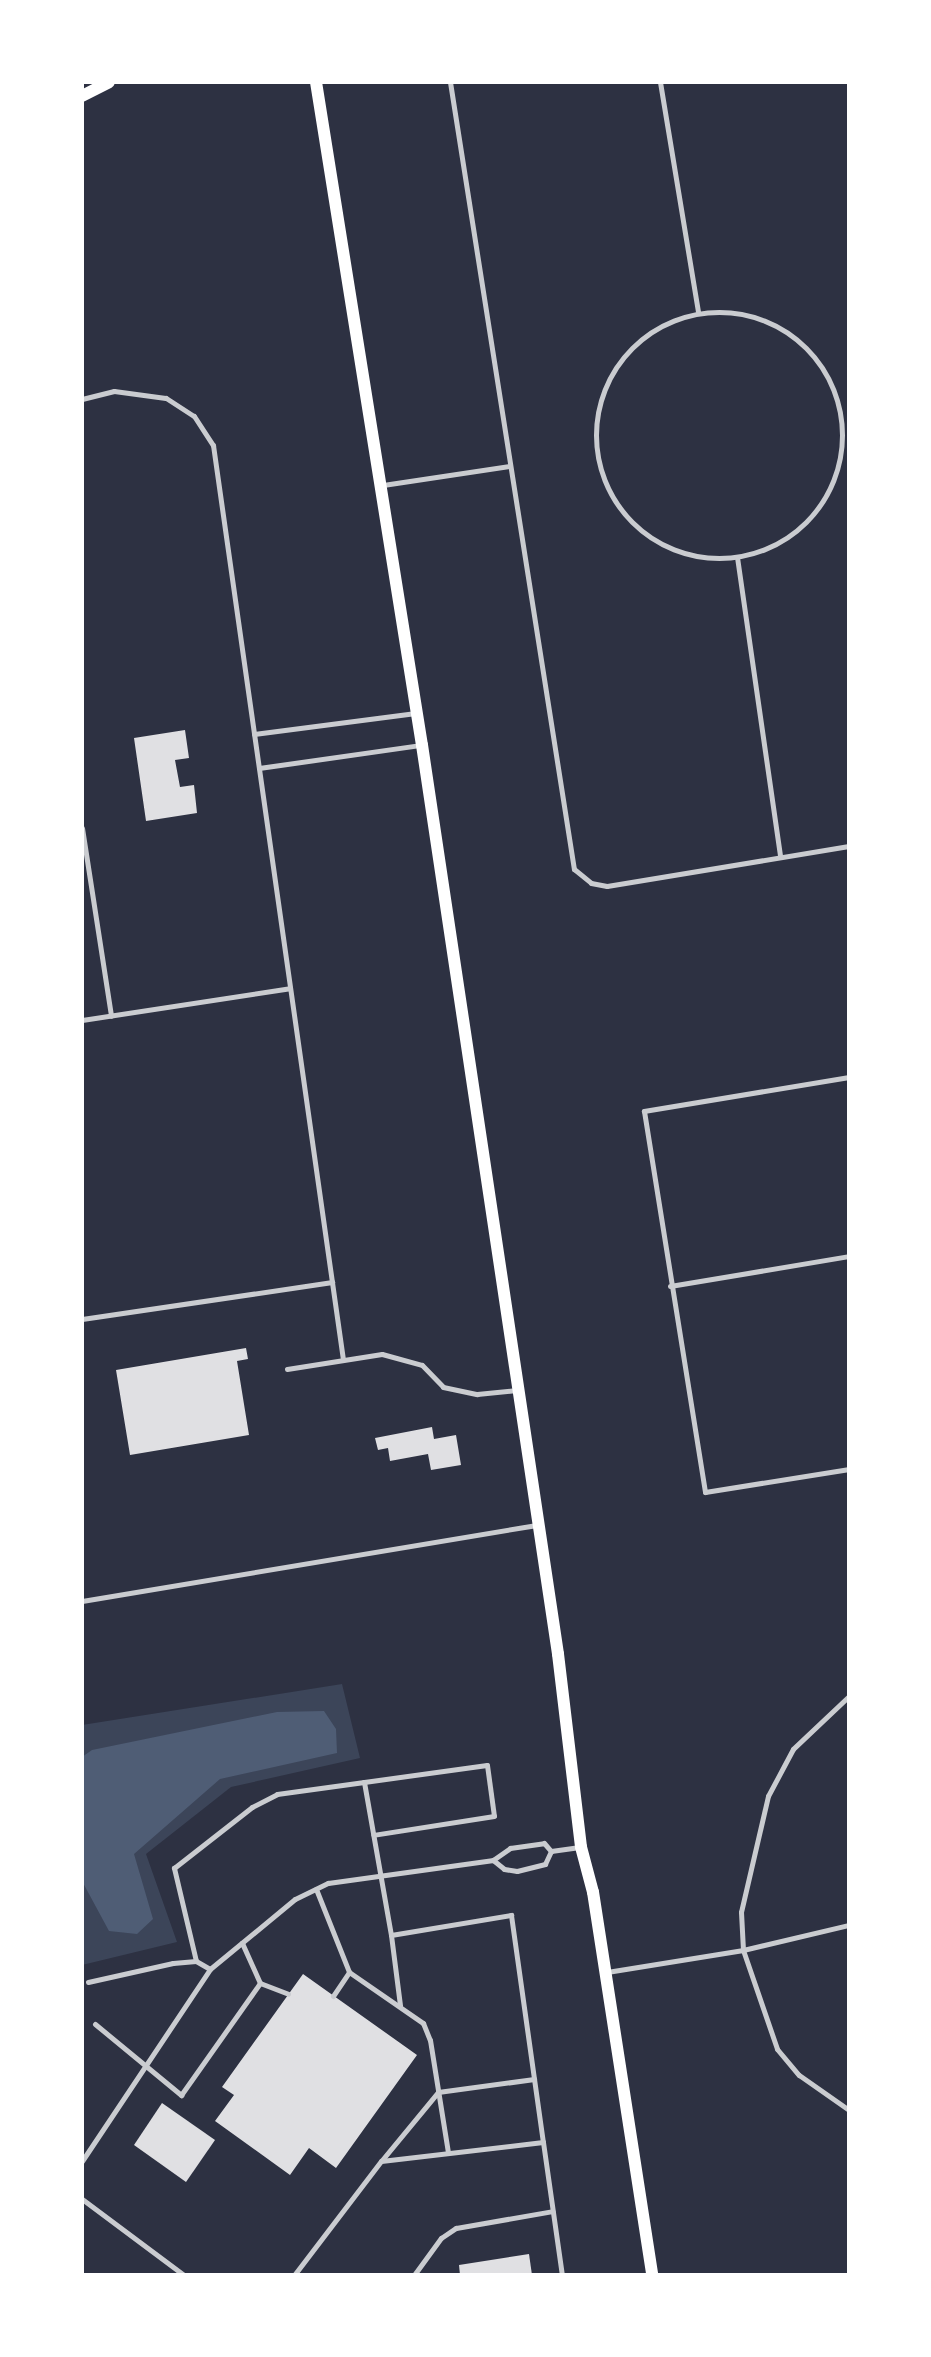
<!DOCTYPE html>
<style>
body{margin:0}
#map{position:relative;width:931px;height:2357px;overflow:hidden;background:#2d3142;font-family:"Titillium Web",sans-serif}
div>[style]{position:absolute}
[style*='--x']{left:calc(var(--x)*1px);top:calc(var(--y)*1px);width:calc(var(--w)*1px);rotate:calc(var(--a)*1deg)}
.green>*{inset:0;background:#3c4559}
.water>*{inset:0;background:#4f5d75}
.building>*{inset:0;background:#e0e0e3}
.service>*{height:5px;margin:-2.5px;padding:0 2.5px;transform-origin:2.5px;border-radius:2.5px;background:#caccd0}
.service>.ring{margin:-2.5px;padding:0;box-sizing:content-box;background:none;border:5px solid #caccd0;border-radius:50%}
.secondary>*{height:12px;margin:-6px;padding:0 6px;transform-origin:6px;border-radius:6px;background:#fff}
span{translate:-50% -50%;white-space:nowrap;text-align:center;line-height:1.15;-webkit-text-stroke:7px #fff;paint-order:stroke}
.frame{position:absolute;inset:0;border:84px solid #fff;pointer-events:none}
</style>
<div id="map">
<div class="green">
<div style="clip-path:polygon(342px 1684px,360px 1758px,231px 1787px,146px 1854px,177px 1942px,82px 1965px,82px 1725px)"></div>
</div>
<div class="water">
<div style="clip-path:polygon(324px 1711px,336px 1729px,337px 1753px,220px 1779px,134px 1854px,153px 1919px,137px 1934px,109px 1931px,82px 1881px,82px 1757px,92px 1750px,277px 1712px)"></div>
</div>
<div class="building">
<div style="clip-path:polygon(185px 730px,189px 758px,175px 760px,180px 787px,194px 785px,197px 813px,146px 821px,134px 738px)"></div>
<div style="clip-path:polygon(246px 1348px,248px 1359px,237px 1361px,249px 1435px,130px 1455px,116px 1370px)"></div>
<div style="clip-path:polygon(432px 1427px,434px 1439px,456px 1435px,461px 1465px,431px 1470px,428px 1454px,390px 1461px,388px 1448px,378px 1450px,375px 1438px)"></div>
<div style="clip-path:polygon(303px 1974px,417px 2055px,336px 2168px,309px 2148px,290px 2175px,215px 2121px,234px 2095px,222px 2087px)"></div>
<div style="clip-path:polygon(162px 2103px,215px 2140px,186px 2182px,134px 2145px)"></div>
<div style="clip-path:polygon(529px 2254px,532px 2275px,460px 2275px,459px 2265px)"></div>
</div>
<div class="service">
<div style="--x:450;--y:82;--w:797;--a:81.05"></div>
<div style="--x:574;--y:869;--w:22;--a:39"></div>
<div style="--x:591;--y:883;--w:16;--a:11"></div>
<div style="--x:607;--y:886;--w:245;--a:-9.4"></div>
<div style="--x:660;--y:82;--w:233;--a:80.6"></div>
<div class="ring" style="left:596px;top:312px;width:241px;height:241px"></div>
<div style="--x:82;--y:399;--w:33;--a:-14"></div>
<div style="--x:114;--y:391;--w:52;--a:7.7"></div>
<div style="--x:166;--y:398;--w:33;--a:33"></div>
<div style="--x:194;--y:416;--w:35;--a:57"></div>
<div style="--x:213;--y:445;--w:924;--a:81.91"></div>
<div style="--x:383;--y:485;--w:128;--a:-8.5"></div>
<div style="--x:737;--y:557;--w:303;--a:81.8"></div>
<div style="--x:254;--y:734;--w:163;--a:-7.4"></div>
<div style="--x:259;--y:768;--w:164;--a:-8.1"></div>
<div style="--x:82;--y:828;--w:190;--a:81.2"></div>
<div style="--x:82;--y:1020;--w:210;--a:-8.7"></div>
<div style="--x:849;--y:1077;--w:208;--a:170.6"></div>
<div style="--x:644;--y:1111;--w:386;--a:80.9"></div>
<div style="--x:705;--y:1492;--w:146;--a:-9.1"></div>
<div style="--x:670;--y:1286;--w:181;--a:-9.5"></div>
<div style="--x:82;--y:1319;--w:253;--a:-8.4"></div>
<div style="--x:287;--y:1369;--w:96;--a:-9"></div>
<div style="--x:382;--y:1354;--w:41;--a:15.4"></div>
<div style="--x:422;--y:1365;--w:30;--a:46"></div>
<div style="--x:443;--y:1387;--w:35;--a:12"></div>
<div style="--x:477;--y:1394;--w:40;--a:-5.7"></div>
<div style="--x:82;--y:1601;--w:461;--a:-9.5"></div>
<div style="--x:849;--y:1696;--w:77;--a:136.6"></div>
<div style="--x:793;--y:1749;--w:53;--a:118"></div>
<div style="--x:768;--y:1796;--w:119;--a:103.1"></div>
<div style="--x:741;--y:1912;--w:38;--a:87"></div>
<div style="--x:743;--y:1950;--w:105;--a:71"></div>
<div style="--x:777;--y:2049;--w:34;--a:50"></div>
<div style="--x:799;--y:2075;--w:61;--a:35"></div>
<div style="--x:364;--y:1782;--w:124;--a:-7.9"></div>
<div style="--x:487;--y:1765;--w:51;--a:82.2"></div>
<div style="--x:494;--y:1816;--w:122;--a:171.1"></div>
<div style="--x:551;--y:1851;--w:29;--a:-8"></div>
<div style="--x:493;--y:1860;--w:14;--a:39"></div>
<div style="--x:504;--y:1869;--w:13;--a:9"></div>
<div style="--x:517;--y:1871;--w:29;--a:-14"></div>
<div style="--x:545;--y:1864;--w:14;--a:-65"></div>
<div style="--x:316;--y:1889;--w:89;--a:68.3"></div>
<div style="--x:349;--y:1972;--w:90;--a:34.6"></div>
<div style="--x:423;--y:2023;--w:18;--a:68"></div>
<div style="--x:430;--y:2040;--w:114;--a:80.9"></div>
<div style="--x:391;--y:1935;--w:71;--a:82.7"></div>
<div style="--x:196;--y:1961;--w:96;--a:-103.3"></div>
<div style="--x:174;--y:1868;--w:99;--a:-38"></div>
<div style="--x:252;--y:1807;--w:28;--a:-27"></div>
<div style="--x:277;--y:1794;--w:88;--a:-7.9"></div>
<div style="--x:364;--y:1782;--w:155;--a:80"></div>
<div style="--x:391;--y:1935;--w:122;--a:-9.5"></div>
<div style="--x:511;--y:1915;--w:229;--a:82"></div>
<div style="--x:543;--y:2142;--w:163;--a:173.3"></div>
<div style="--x:381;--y:2161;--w:143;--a:127.3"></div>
<div style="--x:607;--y:1972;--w:138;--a:-9.2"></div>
<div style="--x:743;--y:1950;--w:109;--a:-13.3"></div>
<div style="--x:88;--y:1982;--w:87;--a:-12.6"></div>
<div style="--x:173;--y:1963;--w:23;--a:-5"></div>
<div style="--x:196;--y:1961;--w:16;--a:30"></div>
<div style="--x:260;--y:1983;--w:30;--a:21"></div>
<div style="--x:333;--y:1996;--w:29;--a:-56"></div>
<div style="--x:95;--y:2024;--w:112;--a:39.5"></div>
<div style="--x:181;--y:2095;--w:137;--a:-54.8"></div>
<div style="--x:260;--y:1983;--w:44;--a:-114.2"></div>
<div style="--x:543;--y:2142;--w:134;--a:81.9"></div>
<div style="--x:382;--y:2160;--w:88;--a:-50.5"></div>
<div style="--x:438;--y:2092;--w:97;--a:-7.7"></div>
<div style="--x:82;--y:2161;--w:231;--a:-56.3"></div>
<div style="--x:210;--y:1969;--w:110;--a:-39.5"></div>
<div style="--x:295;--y:1899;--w:37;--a:-26"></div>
<div style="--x:328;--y:1883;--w:167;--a:-7.9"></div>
<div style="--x:493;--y:1860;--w:21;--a:-35"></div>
<div style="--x:510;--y:1848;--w:34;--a:-8"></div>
<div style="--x:544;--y:1843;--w:11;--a:49"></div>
<div style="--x:82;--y:2199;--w:127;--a:36.7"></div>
<div style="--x:414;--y:2275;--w:46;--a:-53.9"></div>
<div style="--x:441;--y:2238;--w:18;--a:-34"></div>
<div style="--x:456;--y:2228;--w:98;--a:-9.9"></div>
</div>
<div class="secondary">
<div style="--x:316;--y:82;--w:671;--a:80.92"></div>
<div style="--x:422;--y:745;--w:919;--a:81.49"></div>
<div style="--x:558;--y:1654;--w:194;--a:83.2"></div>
<div style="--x:581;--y:1847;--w:47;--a:75.1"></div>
<div style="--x:593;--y:1892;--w:388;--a:81.2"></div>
<div style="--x:82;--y:96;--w:30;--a:-27"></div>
</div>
<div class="frame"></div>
</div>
